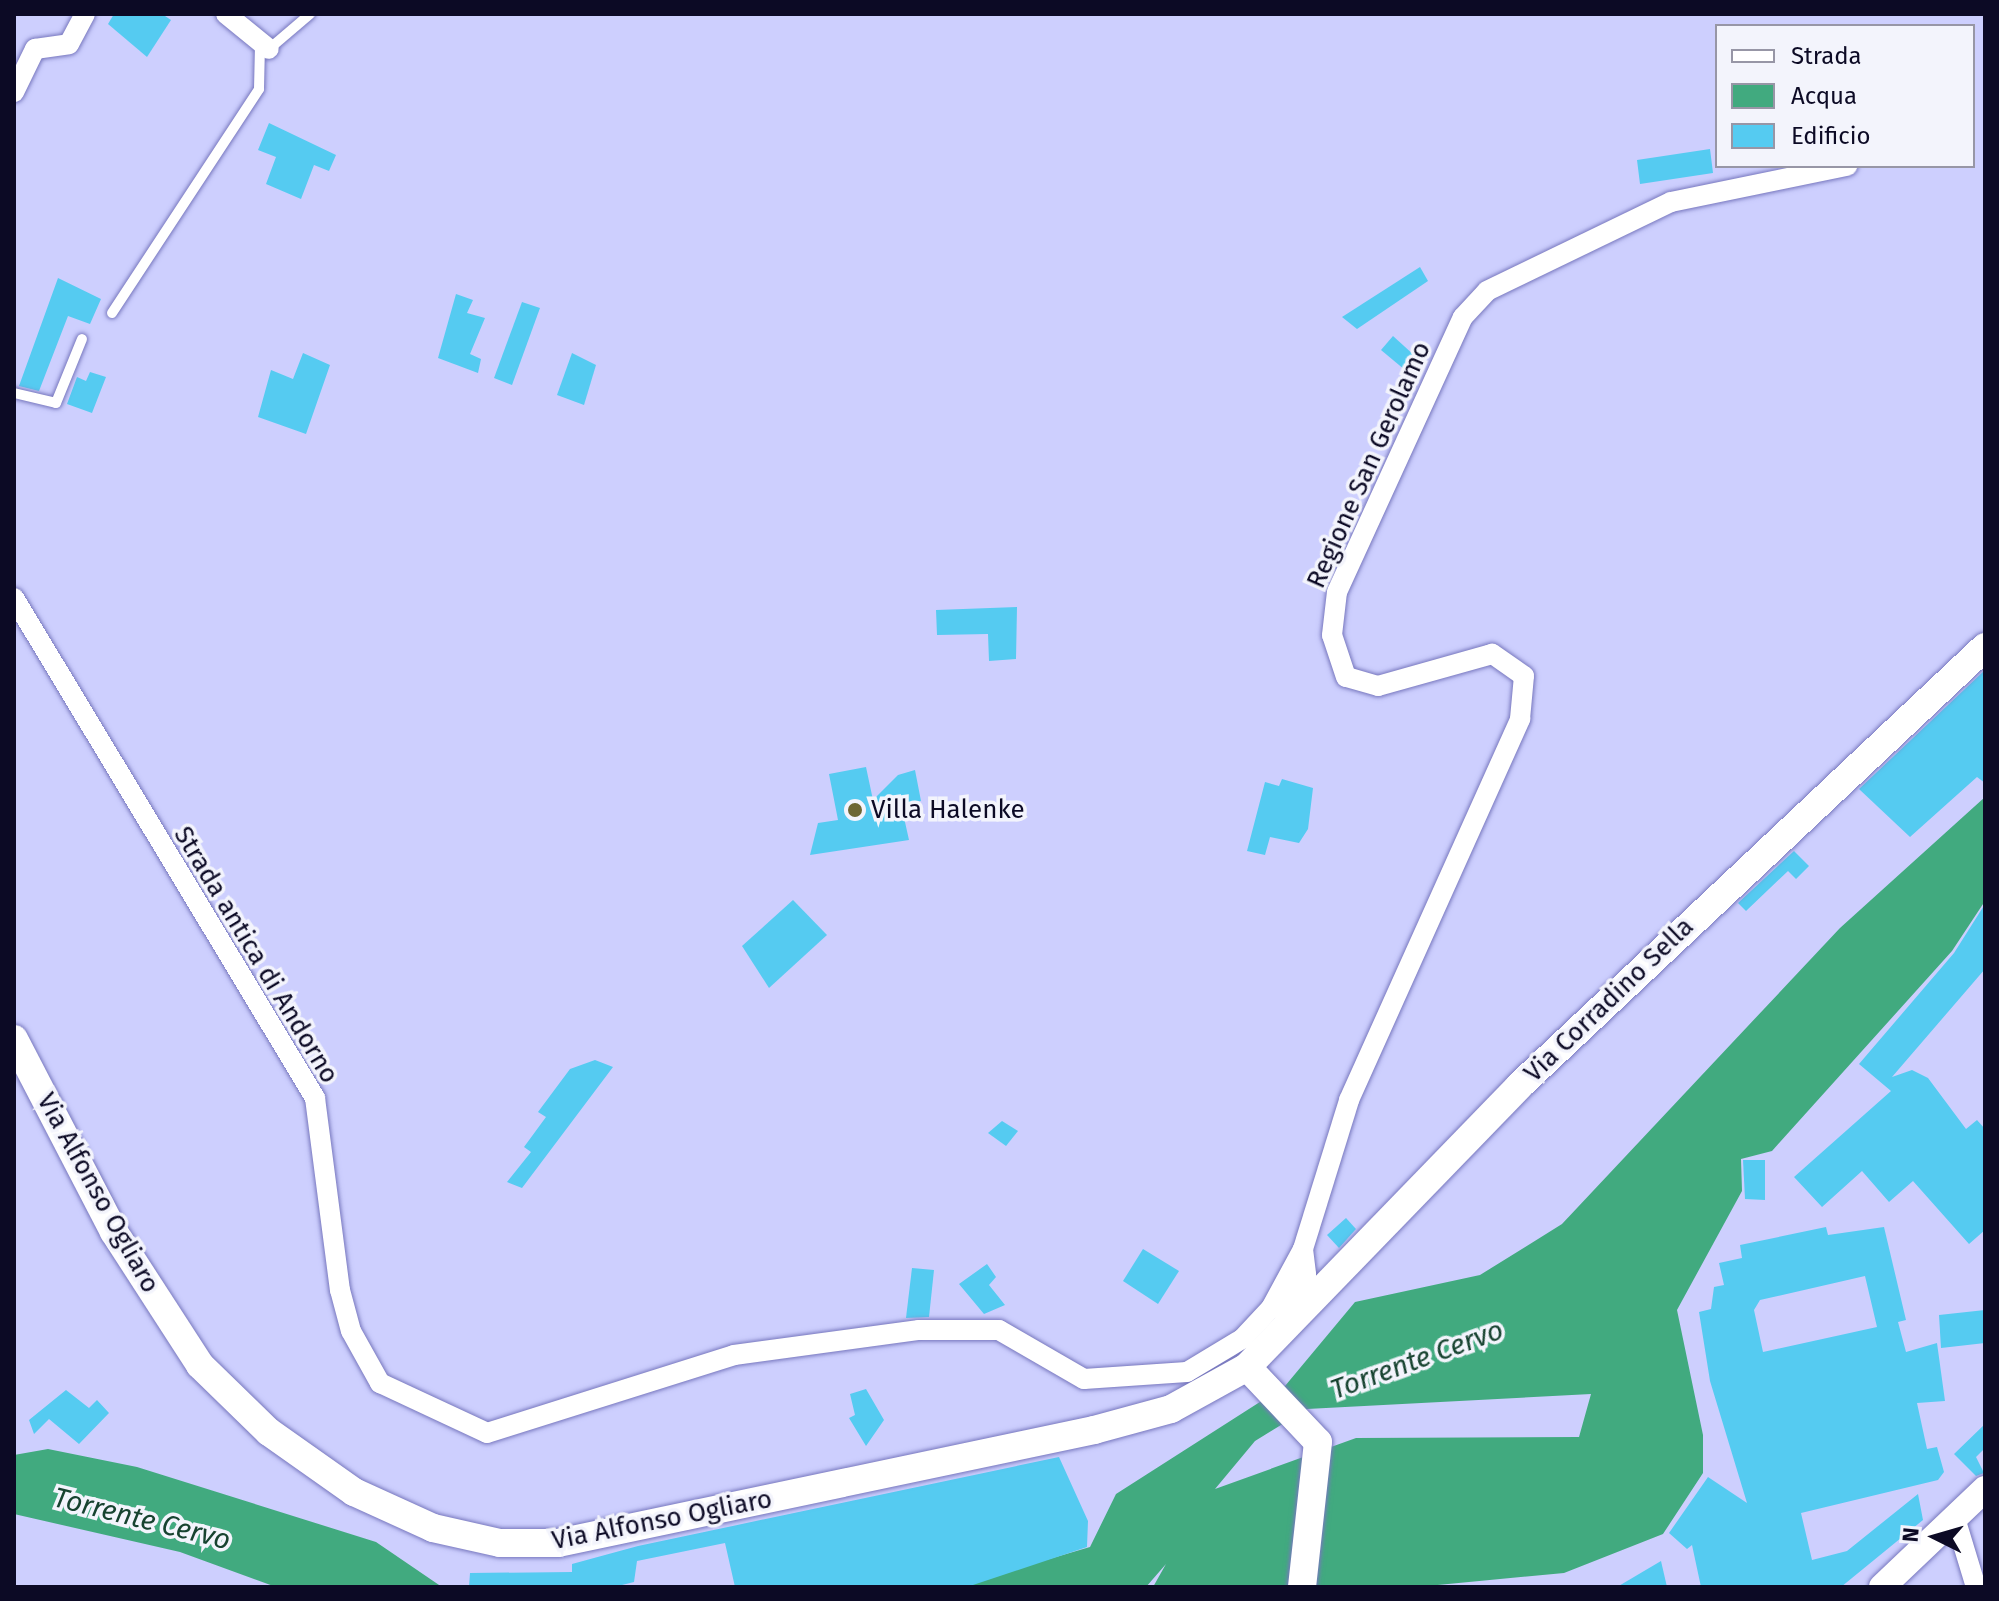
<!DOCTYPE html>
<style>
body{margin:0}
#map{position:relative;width:1999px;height:1601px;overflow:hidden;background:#cdcffe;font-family:"Fira Sans",sans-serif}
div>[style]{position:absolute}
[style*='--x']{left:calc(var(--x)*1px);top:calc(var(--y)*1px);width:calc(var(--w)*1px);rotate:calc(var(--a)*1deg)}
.water>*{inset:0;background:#41aa7f}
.building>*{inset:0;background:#55cbf1}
.roads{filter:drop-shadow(0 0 2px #7777be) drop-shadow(0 0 2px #7777be)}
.service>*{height:10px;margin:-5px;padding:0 5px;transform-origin:5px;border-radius:5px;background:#fff}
.minor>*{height:20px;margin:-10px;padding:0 10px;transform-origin:10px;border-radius:10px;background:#fff}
.tertiary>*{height:26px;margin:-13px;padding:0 13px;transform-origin:13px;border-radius:13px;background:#fff}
.secondary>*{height:28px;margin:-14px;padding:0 14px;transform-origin:14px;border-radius:14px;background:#fff}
.dots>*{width:22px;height:22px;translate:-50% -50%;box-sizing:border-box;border:4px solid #f3f4fc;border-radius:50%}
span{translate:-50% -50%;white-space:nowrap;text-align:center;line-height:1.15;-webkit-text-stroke:7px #f3f4fc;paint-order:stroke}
.street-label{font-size:26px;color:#0c0a25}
.poi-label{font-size:26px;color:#0c0a25}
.left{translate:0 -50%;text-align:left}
.water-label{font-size:28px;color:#174330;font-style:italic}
.frame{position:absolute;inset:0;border:16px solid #0c0a25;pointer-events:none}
.legend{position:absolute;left:1715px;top:24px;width:260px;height:144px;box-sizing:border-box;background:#f3f4fc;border:2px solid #9796a6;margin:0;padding:10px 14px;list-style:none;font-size:24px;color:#0c0a25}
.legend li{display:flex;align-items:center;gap:16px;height:40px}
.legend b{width:40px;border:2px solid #9796a6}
.north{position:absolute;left:1895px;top:1497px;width:80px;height:80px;-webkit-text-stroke:6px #f3f4fc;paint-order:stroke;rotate:275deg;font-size:22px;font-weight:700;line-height:32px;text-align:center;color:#0c0a25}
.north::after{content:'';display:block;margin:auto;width:28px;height:36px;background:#0c0a25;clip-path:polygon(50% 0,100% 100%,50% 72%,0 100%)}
</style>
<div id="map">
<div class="water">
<div style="clip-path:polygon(evenodd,1985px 797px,1985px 901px,1952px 951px,1772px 1151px,1741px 1159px,1742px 1191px,1677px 1310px,1703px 1435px,1703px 1473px,1663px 1534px,1564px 1573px,1417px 1587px,1153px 1587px,1166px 1564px,1146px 1587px,954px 1587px,1090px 1547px,1116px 1494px,1285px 1386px,1355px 1302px,1480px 1275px,1562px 1224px,1840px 928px,1985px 797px,1591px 1394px,1579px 1437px,1356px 1438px,1215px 1489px,1255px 1441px,1307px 1409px,1591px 1394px)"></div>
<div style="clip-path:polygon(48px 1449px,137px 1467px,376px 1542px,442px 1587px,276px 1587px,180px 1552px,14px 1514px,14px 1455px)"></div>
</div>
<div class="building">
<div style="clip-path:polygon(114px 14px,162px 14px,171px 20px,147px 57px,108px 24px)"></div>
<div style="clip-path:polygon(269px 123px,336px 155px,329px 171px,314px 165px,301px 199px,266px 184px,276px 157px,258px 150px)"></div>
<div style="clip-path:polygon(1710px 149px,1713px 173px,1640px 184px,1637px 160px)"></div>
<div style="clip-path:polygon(1420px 267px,1428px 281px,1357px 329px,1342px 317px)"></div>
<div style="clip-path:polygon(58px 278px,101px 299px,90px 324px,68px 316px,39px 391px,19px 386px)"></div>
<div style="clip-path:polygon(456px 294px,473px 300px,467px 313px,485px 318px,470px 354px,481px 359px,478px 373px,438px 358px)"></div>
<div style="clip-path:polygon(522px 302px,540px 308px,512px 385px,494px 378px)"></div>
<div style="clip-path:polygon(1393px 336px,1415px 356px,1405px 370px,1381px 350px)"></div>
<div style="clip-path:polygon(303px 353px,330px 365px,306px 434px,258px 417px,271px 370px,293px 379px)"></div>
<div style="clip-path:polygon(572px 353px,596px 365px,584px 405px,557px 395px)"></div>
<div style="clip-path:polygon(90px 372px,106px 377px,92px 413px,67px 404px,77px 377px,86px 381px)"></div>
<div style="clip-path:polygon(1017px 607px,1016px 659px,989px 661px,988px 634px,937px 635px,936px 610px)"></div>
<div style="clip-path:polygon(1985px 670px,1985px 783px,1977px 777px,1910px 837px,1859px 789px)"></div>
<div style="clip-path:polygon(866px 767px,873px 800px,898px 775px,915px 770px,921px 801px,901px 804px,909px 840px,810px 855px,818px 823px,838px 820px,829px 774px)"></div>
<div style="clip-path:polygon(1282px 779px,1313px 788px,1308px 829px,1299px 843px,1270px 837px,1265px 855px,1247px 851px,1265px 782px,1279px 786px)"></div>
<div style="clip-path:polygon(1794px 851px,1809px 866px,1796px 879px,1788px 871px,1746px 911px,1738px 903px)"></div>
<div style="clip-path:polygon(793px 900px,827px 935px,769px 988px,742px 946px)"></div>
<div style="clip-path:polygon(1985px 904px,1985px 969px,1892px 1077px,1912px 1070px,1928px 1078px,1966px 1129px,1977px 1120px,1985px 1129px,1985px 1230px,1969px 1244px,1913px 1181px,1889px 1202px,1862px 1171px,1822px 1207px,1794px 1177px,1891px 1091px,1859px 1064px,1954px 953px)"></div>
<div style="clip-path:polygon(595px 1060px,613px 1067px,522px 1188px,507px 1182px,531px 1152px,524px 1147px,546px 1117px,538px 1112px,570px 1069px)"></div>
<div style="clip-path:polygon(1002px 1121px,1018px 1131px,1006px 1146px,988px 1133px)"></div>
<div style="clip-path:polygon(1743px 1160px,1765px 1160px,1765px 1200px,1745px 1199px)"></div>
<div style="clip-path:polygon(1346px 1218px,1356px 1229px,1339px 1248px,1327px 1235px)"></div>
<div style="clip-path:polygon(evenodd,1826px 1227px,1828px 1235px,1884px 1227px,1906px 1320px,1898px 1322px,1906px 1352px,1937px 1343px,1945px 1401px,1917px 1403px,1927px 1449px,1937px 1447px,1944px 1472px,1938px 1480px,1801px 1513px,1812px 1560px,1847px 1551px,1918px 1494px,1923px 1520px,1841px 1587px,1701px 1587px,1692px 1545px,1687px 1549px,1669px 1533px,1708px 1477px,1747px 1503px,1710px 1381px,1699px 1312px,1711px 1309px,1714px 1287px,1724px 1285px,1719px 1263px,1742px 1258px,1740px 1245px,1826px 1227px,1865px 1276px,1877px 1327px,1763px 1352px,1754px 1310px,1760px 1300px,1865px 1276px)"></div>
<div style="clip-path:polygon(1143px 1249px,1179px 1271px,1158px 1304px,1123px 1281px)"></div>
<div style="clip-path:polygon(987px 1264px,996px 1277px,989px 1285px,1005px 1305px,984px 1314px,959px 1284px)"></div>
<div style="clip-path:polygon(912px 1268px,934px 1270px,929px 1317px,906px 1318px)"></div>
<div style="clip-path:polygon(1985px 1310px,1985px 1343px,1941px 1348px,1939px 1315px)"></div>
<div style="clip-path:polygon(866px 1389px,884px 1420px,866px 1446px,849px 1418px,855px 1415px,850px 1394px)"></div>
<div style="clip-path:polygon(66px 1390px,89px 1408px,97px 1400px,109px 1413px,79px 1444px,49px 1419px,34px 1434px,29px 1420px)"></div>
<div style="clip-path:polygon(1985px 1424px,1985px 1448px,1976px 1457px,1984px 1473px,1976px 1476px,1954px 1454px)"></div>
<div style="clip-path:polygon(1059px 1457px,1088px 1521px,1087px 1547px,967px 1587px,735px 1587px,725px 1543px,637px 1561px,634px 1582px,614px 1587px,469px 1587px,470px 1573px,572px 1572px,572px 1564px,638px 1546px)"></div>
<div style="clip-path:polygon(1661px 1561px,1667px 1587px,1617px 1587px)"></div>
</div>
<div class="roads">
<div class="service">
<div style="--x:269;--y:49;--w:54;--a:-40.5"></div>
<div style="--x:112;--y:313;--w:268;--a:-56.7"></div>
<div style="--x:259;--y:89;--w:43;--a:-88.7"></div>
<div style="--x:14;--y:393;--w:43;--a:13.4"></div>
<div style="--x:56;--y:403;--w:69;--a:-67.9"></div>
</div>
<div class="minor">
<div style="--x:226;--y:14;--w:55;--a:39.1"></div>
<div style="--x:14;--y:92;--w:48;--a:-64"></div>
<div style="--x:35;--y:49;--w:34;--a:-8"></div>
<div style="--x:69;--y:44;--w:34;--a:-62"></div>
<div style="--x:14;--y:598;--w:584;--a:58.95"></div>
<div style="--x:315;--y:1098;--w:194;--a:82.6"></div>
<div style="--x:340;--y:1290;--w:42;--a:75"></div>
<div style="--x:351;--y:1331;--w:60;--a:60.9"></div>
<div style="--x:380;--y:1383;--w:118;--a:25"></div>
<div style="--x:487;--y:1433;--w:259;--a:-17.5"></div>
<div style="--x:734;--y:1355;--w:187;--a:-7.7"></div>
<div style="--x:919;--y:1330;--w:80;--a:0"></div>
<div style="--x:999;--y:1330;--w:98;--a:30"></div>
<div style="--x:1084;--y:1379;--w:103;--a:-3.9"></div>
<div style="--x:1187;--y:1372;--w:64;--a:-31"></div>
<div style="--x:1242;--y:1339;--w:42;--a:-46.9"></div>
<div style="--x:1271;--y:1308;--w:67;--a:-61.5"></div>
<div style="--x:1303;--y:1249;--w:26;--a:83"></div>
<div style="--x:1306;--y:1275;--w:47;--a:116.6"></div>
<div style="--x:1303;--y:1249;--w:156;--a:-72.8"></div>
<div style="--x:1349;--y:1100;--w:418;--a:-65.8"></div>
<div style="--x:1520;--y:719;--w:43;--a:-84.7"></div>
<div style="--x:1524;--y:676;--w:39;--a:-145"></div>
<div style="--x:1492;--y:654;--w:118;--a:164.3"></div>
<div style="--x:1378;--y:686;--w:33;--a:-164"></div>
<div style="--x:1346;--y:677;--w:44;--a:-108.4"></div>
<div style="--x:1332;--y:635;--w:43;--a:-83.4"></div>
<div style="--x:1337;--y:592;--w:302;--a:-65.4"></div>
<div style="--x:1463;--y:317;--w:35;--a:-47"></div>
<div style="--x:1487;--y:291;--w:204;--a:-25.8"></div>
<div style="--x:1671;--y:202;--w:180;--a:-11.6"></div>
<div style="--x:1955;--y:1518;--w:72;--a:73.1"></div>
</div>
<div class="tertiary">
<div style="--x:1882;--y:1587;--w:142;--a:-43.6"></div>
</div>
<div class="secondary">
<div style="--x:14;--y:1039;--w:217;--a:62.6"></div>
<div style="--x:114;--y:1232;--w:158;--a:57.1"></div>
<div style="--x:200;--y:1365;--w:96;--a:44.2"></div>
<div style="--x:269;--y:1432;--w:104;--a:35.2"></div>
<div style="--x:354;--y:1492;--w:87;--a:24.5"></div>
<div style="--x:433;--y:1528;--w:69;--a:12.6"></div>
<div style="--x:500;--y:1543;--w:58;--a:0"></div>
<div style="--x:558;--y:1543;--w:548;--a:-11.9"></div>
<div style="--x:1094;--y:1430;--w:80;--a:-15.3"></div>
<div style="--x:1171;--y:1409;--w:87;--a:-28.9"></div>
<div style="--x:1247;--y:1367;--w:391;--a:-45.9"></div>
<div style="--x:1519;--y:1086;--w:640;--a:-43.29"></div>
<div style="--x:1247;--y:1367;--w:103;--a:46.6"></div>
<div style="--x:1318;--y:1442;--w:146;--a:96.3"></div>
</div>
</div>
<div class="dots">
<div style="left:855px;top:810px;background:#6d6734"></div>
</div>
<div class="street-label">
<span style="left:1369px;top:465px;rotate:-66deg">Regione San Gerolamo</span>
<span style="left:256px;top:955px;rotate:59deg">Strada antica di Andorno</span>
<span style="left:1609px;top:1000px;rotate:-44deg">Via Corradino Sella</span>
<span style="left:98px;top:1193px;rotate:61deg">Via Alfonso Ogliaro</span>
<span style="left:662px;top:1520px;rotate:-11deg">Via Alfonso Ogliaro</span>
</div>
<div class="poi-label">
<span class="left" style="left:871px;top:810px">Villa Halenke</span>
</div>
<div class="water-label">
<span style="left:1417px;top:1360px;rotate:-20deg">Torrente Cervo</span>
<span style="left:142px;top:1519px;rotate:14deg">Torrente Cervo</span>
</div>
<div class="frame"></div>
<ul class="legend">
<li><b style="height:10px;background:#fff"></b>Strada</li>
<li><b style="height:22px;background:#41aa7f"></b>Acqua</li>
<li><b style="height:22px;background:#55cbf1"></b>Edificio</li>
</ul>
<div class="north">N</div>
</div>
